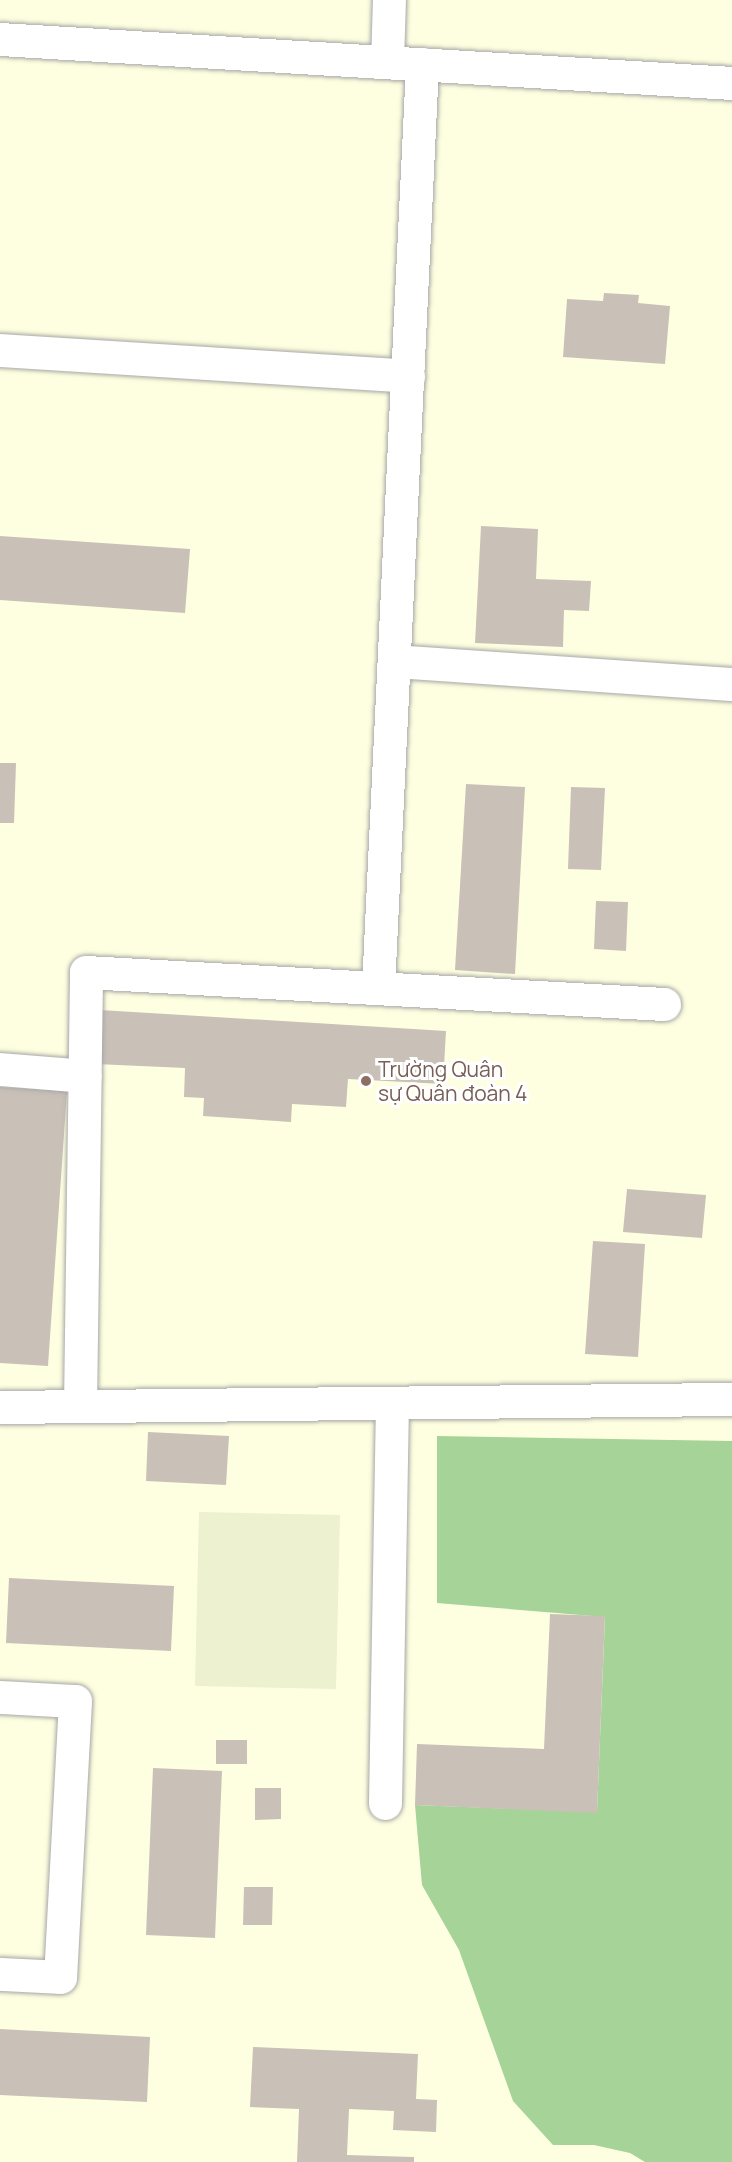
<!DOCTYPE html>
<meta charset="utf-8">
<style>
body{margin:0}
#map{position:relative;width:732px;height:2162px;overflow:hidden;background:#f1ede5;font-family:Manrope,sans-serif}
div>[style]{position:absolute}
[style*='--x']{left:calc(var(--x)*1px);top:calc(var(--y)*1px);width:calc(var(--w)*1px);rotate:calc(var(--a)*1deg)}
.education>*{inset:0;background:#feffe0}
.farmland>*{inset:0;background:#edf1cf}
.forest>*{inset:0;background:#a6d397}
.building>*{inset:0;background:#c9c0b8}
.roads{filter:drop-shadow(0 0 2px #a7a7a7) drop-shadow(0 0 2px #a7a7a7)}
.minor>*{height:33px;margin:-16.5px;padding:0 16.5px;transform-origin:16.5px;border-radius:16.5px;background:#fff}
.dots>*{width:16px;height:16px;translate:-50% -50%;box-sizing:border-box;border:3px solid #fff;border-radius:50%}
span{translate:-50% -50%;white-space:nowrap;text-align:center;line-height:1.15;-webkit-text-stroke:6px #fff;paint-order:stroke}
.education-label{font-size:21px;color:#785e54}
.left{translate:0 -50%;text-align:left}
</style>
<div id="map">
<div class="education">
<div style="clip-path:polygon(0 0,732px 0,732px 2162px,0 2162px)"></div>
</div>
<div class="farmland">
<div style="clip-path:polygon(199px 1512px,340px 1515px,336px 1689px,195px 1686px)"></div>
</div>
<div class="forest">
<div style="clip-path:polygon(437px 1436px,732px 1441px,732px 2162px,645px 2162px,630px 2153px,594px 2145px,553px 2145px,513px 2101px,459px 1950px,422px 1885px,415px 1805px,597px 1812px,605px 1617px,437px 1603px)"></div>
</div>
<div class="building">
<div style="clip-path:polygon(604px 293px,639px 295px,638px 303px,670px 306px,665px 364px,563px 357px,567px 299px,603px 301px)"></div>
<div style="clip-path:polygon(481px 526px,538px 529px,536px 579px,591px 581px,589px 611px,564px 610px,563px 647px,475px 643px)"></div>
<div style="clip-path:polygon(0 536px,190px 549px,185px 613px,0 600px)"></div>
<div style="clip-path:polygon(0 763px,16px 763px,14px 823px,0 823px)"></div>
<div style="clip-path:polygon(466px 784px,525px 787px,515px 974px,455px 970px)"></div>
<div style="clip-path:polygon(571px 787px,605px 788px,601px 870px,568px 869px)"></div>
<div style="clip-path:polygon(596px 901px,628px 902px,626px 951px,594px 949px)"></div>
<div style="clip-path:polygon(100px 1010px,446px 1031px,443px 1084px,348px 1079px,346px 1107px,292px 1104px,291px 1122px,203px 1116px,204px 1098px,184px 1097px,185px 1068px,96px 1064px)"></div>
<div style="clip-path:polygon(0 1087px,67px 1091px,48px 1366px,0 1363px)"></div>
<div style="clip-path:polygon(627px 1189px,706px 1195px,702px 1238px,623px 1232px)"></div>
<div style="clip-path:polygon(593px 1241px,645px 1244px,638px 1357px,585px 1354px)"></div>
<div style="clip-path:polygon(148px 1432px,229px 1436px,226px 1485px,146px 1481px)"></div>
<div style="clip-path:polygon(9px 1578px,174px 1586px,171px 1651px,6px 1643px)"></div>
<div style="clip-path:polygon(550px 1614px,605px 1616px,597px 1813px,415px 1805px,417px 1744px,544px 1749px)"></div>
<div style="clip-path:polygon(216px 1740px,247px 1740px,247px 1764px,216px 1764px)"></div>
<div style="clip-path:polygon(153px 1768px,222px 1771px,215px 1938px,146px 1935px)"></div>
<div style="clip-path:polygon(255px 1788px,281px 1788px,281px 1819px,255px 1820px)"></div>
<div style="clip-path:polygon(244px 1887px,273px 1887px,272px 1925px,243px 1925px)"></div>
<div style="clip-path:polygon(0 2029px,150px 2037px,147px 2102px,0 2095px)"></div>
<div style="clip-path:polygon(253px 2047px,418px 2054px,416px 2099px,437px 2100px,436px 2132px,393px 2130px,394px 2111px,349px 2109px,347px 2155px,414px 2157px,414px 2162px,297px 2162px,299px 2109px,250px 2107px)"></div>
</div>
<div class="roads">
<div class="minor">
<div style="--x:0;--y:39;--w:733;--a:3.44"></div>
<div style="--x:387;--y:62;--w:62;--a:-88.2"></div>
<div style="--x:0;--y:350;--w:409;--a:3.6"></div>
<div style="--x:394;--y:661;--w:339;--a:3.9"></div>
<div style="--x:378;--y:988;--w:925;--a:-87.27"></div>
<div style="--x:0;--y:1069;--w:85;--a:4.7"></div>
<div style="--x:80;--y:1406;--w:434;--a:-89.2"></div>
<div style="--x:86;--y:972;--w:579;--a:3.17"></div>
<div style="--x:0;--y:1407;--w:732;--a:-0.63"></div>
<div style="--x:0;--y:1697;--w:75;--a:3.1"></div>
<div style="--x:75;--y:1701;--w:276;--a:93.1"></div>
<div style="--x:60;--y:1977;--w:60;--a:-177.1"></div>
<div style="--x:385;--y:1803;--w:400;--a:-89"></div>
</div>
</div>
<div class="dots">
<div style="left:366px;top:1081px;background:#8d6e63"></div>
</div>
<div class="education-label">
<span class="left" style="left:378px;top:1081px">Trường Quân<br>sự Quân đoàn 4</span>
</div>
</div>
